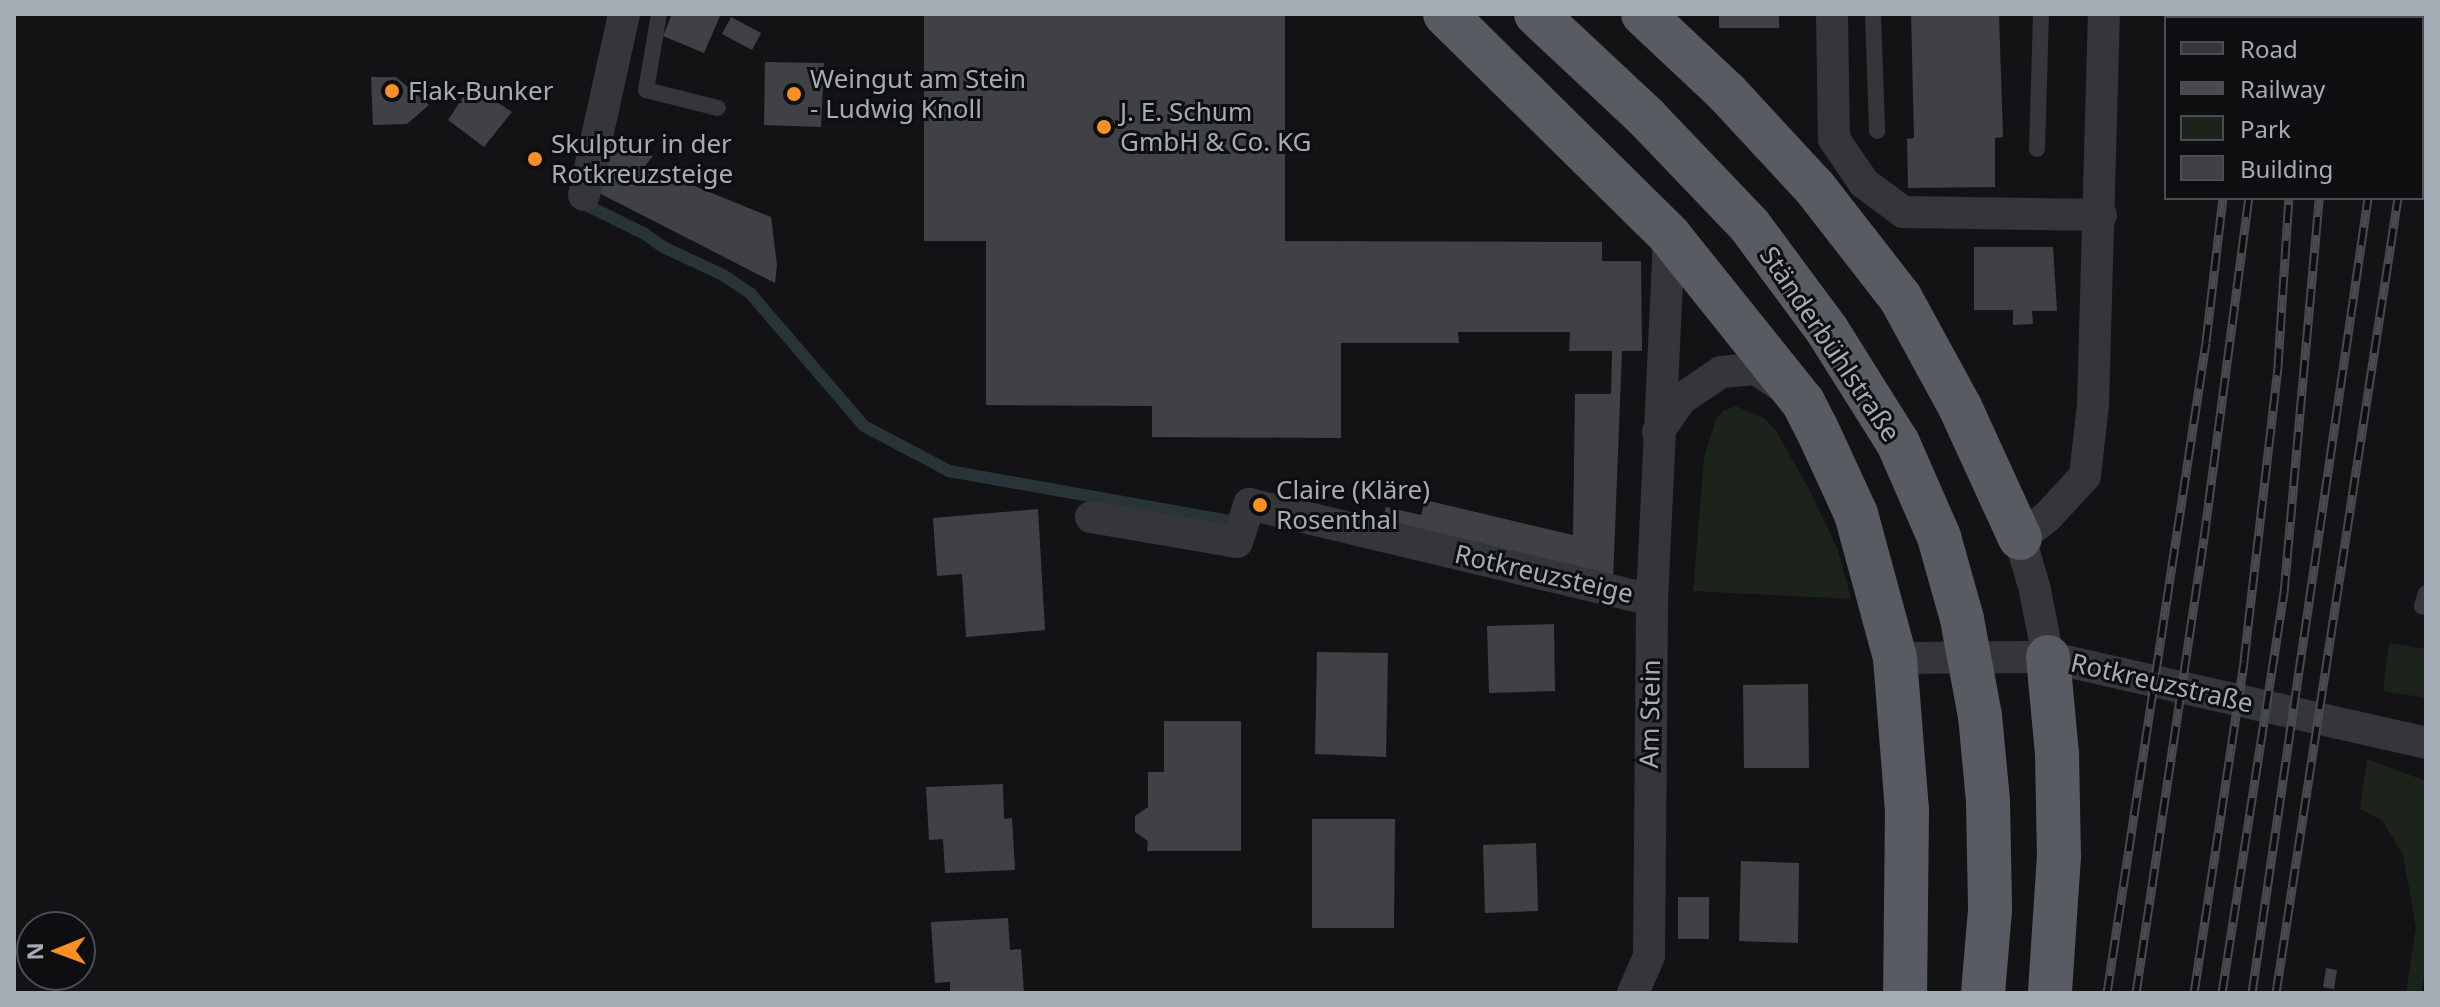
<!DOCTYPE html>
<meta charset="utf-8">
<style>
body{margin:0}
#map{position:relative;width:2440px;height:1007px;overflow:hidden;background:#131315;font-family:"Noto Sans",sans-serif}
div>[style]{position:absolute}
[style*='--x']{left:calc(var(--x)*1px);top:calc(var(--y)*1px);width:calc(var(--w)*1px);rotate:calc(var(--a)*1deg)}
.green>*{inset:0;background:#1b231b}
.stream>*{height:12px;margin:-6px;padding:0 6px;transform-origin:6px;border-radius:6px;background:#293439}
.building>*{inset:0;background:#3f4145}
.service>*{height:16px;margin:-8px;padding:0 8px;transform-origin:8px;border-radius:8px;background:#34363a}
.minor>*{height:32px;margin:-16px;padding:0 16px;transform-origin:16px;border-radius:16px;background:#34363a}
.trunk>*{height:44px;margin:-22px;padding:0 22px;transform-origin:22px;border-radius:22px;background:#585c62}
.rail>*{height:9px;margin-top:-4.5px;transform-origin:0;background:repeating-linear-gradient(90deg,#0e0e10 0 18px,#474a4f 0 36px);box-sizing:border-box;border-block:2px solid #474a4f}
.dots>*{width:22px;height:22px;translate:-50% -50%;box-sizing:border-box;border:4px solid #0e0e10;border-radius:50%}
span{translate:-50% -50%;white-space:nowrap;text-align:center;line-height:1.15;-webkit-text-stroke:6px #0e0e10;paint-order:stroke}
.poi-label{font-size:26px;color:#a4acb6}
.left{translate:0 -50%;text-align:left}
.street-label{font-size:26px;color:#a4acb6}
.frame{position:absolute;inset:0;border:16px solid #a4acb6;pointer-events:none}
.legend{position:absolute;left:2164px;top:16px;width:260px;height:184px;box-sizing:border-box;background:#0e0e10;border:2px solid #4a4d52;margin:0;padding:10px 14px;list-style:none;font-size:24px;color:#a4acb6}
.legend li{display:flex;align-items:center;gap:16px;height:40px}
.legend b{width:40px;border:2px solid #4a4d52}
.north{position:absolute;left:16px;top:911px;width:80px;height:80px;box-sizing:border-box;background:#0e0e10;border:2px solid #4a4d52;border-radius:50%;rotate:269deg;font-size:22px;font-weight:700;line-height:32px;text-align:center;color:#a4acb6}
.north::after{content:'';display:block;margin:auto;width:28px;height:36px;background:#f99027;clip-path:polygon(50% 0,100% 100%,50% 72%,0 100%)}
</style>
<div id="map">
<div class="green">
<div style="clip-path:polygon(1736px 406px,1765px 419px,1776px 431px,1810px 491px,1838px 550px,1851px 599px,1693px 591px,1704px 458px,1716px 419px,1723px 411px)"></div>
<div style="clip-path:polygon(2389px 643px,2426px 649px,2426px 698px,2383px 691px)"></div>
<div style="clip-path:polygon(2367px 759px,2426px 781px,2426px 965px,2421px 993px,2406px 993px,2416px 927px,2403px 855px,2382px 820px,2360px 809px)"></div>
</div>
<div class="stream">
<div style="--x:588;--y:206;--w:64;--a:26.2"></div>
<div style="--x:645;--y:234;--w:22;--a:36"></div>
<div style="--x:663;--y:247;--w:66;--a:25"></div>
<div style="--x:723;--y:275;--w:32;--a:34"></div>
<div style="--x:750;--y:293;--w:175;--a:49.4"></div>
<div style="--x:864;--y:426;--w:96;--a:27.9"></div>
<div style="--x:949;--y:471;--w:297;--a:10.1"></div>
</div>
<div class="building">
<div style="clip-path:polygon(672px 14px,720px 16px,704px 53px,663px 36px)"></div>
<div style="clip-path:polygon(924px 14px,1285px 14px,1285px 241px,1602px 242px,1602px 261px,1641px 261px,1642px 351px,1622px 351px,1613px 581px,1381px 527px,1386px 507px,1421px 515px,1425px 500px,1573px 535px,1575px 394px,1611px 394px,1612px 351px,1569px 351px,1570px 332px,1458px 332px,1459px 343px,1341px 343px,1341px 438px,1152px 437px,1152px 406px,986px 405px,986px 241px,924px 241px)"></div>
<div style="clip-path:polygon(1719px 14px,1779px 14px,1779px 28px,1719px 28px)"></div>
<div style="clip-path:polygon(1911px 14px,1999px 14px,2003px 137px,1995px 138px,1995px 187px,1908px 188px,1907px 139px,1914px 138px)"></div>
<div style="clip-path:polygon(731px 17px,761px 33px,752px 50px,722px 34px)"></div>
<div style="clip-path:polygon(765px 62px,824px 63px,821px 127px,764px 125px)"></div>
<div style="clip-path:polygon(371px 77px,396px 77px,429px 105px,407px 124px,373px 125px)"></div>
<div style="clip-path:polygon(471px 85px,512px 112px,484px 147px,448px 120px)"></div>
<div style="clip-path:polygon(604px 137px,653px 156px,645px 166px,771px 217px,777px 265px,775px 283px,593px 190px)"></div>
<div style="clip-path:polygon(1974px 247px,2053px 247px,2057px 311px,2032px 311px,2033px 324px,2013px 325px,2013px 310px,1974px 310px)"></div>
<div style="clip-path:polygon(1038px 509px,1045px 630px,966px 637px,962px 574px,937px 576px,933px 518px)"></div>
<div style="clip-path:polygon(1554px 624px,1555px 691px,1489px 693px,1487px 626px)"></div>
<div style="clip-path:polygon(1317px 652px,1388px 653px,1386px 757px,1315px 754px)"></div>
<div style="clip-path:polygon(1808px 684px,1809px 768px,1744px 768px,1743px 685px)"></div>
<div style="clip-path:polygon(1164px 721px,1241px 721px,1241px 851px,1147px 851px,1148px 841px,1135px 832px,1135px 816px,1148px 807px,1148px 772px,1164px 772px)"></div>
<div style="clip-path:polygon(1003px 784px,1004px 819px,1012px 818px,1015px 870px,945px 873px,943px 839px,929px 840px,926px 787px)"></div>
<div style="clip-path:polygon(1312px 819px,1395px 819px,1394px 928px,1312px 928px)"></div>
<div style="clip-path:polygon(1536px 843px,1538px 911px,1485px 913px,1483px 845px)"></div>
<div style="clip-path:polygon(1741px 861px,1799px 863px,1798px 943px,1739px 941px)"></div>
<div style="clip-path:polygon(1678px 897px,1709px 897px,1709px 939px,1678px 939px)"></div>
<div style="clip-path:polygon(1008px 918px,1010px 950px,1021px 949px,1024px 993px,950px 993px,950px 982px,935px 983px,931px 922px)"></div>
<div style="clip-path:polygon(2326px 968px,2337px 970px,2334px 989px,2323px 987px)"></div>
</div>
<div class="service">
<div style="--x:659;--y:14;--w:77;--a:99.7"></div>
<div style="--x:646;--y:90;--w:74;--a:14"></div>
<div style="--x:1873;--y:14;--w:117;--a:88"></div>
<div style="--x:2037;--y:149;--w:135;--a:-88.3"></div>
<div style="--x:2426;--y:593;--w:14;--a:107"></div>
<div style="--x:2422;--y:606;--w:4;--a:14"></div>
</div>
<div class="minor">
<div style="--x:1832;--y:14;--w:125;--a:89.1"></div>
<div style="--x:1834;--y:139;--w:53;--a:55.7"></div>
<div style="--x:1864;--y:183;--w:49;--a:36.6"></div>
<div style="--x:1903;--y:212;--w:198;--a:0.9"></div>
<div style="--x:584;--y:195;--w:185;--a:-77.5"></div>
<div style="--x:1658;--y:432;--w:40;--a:-55.1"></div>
<div style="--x:1681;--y:399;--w:48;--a:-34"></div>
<div style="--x:1721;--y:372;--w:35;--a:-5"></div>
<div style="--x:1756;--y:369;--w:34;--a:34"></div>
<div style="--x:1091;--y:517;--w:148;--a:9.7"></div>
<div style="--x:1237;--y:542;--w:40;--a:-72"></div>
<div style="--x:1249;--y:504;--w:414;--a:13.4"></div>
<div style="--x:2048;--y:657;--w:68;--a:-101"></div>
<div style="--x:2035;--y:590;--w:54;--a:-106.1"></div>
<div style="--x:2020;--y:538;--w:34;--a:-38"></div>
<div style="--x:2047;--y:517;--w:56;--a:-47.2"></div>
<div style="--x:2085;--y:476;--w:71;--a:-83.6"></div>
<div style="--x:2093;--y:405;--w:391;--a:-88.4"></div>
<div style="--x:1895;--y:658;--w:153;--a:-0.4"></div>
<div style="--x:2048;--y:657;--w:388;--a:12.8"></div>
<div style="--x:1633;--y:993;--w:40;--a:-66.6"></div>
<div style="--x:1649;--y:956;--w:356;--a:-89.5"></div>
<div style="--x:1652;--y:600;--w:365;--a:-87.3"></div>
</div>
<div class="trunk">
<div style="--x:1445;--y:14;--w:315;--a:44.6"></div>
<div style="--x:1669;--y:235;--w:214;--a:51.3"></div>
<div style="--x:1803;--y:402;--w:28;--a:63"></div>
<div style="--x:1816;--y:427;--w:96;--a:65.3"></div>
<div style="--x:1856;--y:514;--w:149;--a:74.8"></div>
<div style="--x:1895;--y:658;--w:152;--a:85.5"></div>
<div style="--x:1907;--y:810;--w:183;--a:90.6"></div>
<div style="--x:1536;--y:14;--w:151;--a:43.1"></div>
<div style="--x:1646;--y:117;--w:151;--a:46.3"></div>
<div style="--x:1750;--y:226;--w:129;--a:53.5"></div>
<div style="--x:1827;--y:330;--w:133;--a:57.9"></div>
<div style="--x:1898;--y:443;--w:103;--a:66.4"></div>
<div style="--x:1939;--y:537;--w:85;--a:74.3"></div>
<div style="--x:1962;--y:619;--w:99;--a:79.5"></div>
<div style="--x:1980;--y:716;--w:85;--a:84.6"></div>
<div style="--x:1988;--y:801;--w:109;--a:88.9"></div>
<div style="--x:1990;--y:910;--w:83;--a:94.8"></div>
<div style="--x:1643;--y:14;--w:115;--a:43.2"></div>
<div style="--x:1727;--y:93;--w:129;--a:47.2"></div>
<div style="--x:1815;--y:188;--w:138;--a:52.1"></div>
<div style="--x:1900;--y:297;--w:125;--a:61.4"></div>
<div style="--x:1960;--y:407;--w:144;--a:65.4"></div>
<div style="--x:2048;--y:657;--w:97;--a:84.7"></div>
<div style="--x:2057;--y:754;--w:102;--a:88.9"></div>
<div style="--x:2059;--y:856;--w:137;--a:93.8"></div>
</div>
<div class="rail">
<div style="--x:2240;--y:18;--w:4;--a:-76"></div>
<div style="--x:2269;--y:18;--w:4;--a:-76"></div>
<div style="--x:2303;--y:18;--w:4;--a:-90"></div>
<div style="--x:2335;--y:18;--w:4;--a:-90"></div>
<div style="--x:2393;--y:18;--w:4;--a:-90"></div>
<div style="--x:2422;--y:36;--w:22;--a:-82"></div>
<div style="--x:2107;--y:993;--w:658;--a:-81.35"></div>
<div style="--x:2206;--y:342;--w:145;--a:-83.3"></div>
<div style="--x:2136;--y:993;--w:460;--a:-81.5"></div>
<div style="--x:2204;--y:538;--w:343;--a:-82.5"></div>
<div style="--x:2194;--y:993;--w:336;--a:-81.4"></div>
<div style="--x:2244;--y:661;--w:297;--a:-83.4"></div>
<div style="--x:2278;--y:366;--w:168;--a:-86.3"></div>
<div style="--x:2222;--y:993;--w:405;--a:-81.2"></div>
<div style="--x:2284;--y:593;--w:397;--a:-84.9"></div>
<div style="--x:2252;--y:993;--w:803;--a:-81.7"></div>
<div style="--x:2276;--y:993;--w:804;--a:-81.28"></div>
</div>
<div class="dots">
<div style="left:392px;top:91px;background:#f99027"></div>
<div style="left:794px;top:94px;background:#f99027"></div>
<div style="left:1104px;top:127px;background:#f99027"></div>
<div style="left:535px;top:159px;background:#f99027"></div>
<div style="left:1260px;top:505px;background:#f99027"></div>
</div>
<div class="poi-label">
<span class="left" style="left:810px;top:94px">Weingut am Stein<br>- Ludwig Knoll</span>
<span class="left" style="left:408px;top:91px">Flak-Bunker</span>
<span class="left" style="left:1120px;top:127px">J. E. Schum<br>GmbH &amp; Co. KG</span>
<span class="left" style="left:551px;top:159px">Skulptur in der<br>Rotkreuzsteige</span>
<span class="left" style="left:1276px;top:505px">Claire (Kläre)<br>Rosenthal</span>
</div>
<div class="street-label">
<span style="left:1830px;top:344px;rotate:56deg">Ständerbühlstraße</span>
<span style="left:1544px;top:574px;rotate:13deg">Rotkreuzsteige</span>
<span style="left:2162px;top:683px;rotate:13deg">Rotkreuzstraße</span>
<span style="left:1650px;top:714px;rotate:-89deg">Am Stein</span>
</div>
<div class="frame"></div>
<ul class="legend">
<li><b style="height:10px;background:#34363a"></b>Road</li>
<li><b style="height:10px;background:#474a4f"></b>Railway</li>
<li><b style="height:22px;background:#1b231b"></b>Park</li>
<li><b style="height:22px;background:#3f4145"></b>Building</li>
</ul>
<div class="north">N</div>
</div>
